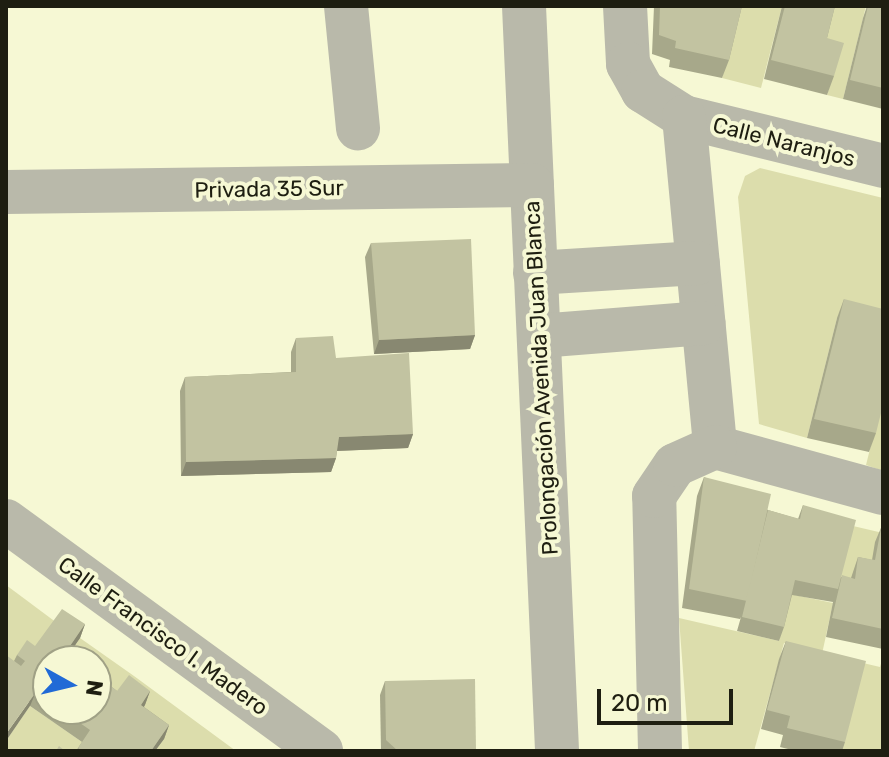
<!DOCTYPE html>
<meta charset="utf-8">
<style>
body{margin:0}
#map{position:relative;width:889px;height:757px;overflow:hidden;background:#f6f8d4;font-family:Rubik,sans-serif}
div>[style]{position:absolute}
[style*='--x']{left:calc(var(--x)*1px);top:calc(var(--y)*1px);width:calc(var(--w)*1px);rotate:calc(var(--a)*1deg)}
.green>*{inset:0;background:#dcddac}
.minor>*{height:44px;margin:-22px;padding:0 22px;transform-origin:22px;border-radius:22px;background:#b9b9aa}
.wall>*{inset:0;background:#a7a88a}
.shaded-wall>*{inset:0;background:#888871}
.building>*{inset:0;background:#c2c3a1}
span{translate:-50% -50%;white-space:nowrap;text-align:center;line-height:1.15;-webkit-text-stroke:8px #f6f8d4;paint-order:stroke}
.street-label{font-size:22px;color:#1e1e11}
.frame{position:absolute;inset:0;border:8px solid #1e1e11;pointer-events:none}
.north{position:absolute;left:32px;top:645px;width:80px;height:80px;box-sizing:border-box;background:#f6f8d4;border:2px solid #a0a186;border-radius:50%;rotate:98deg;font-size:22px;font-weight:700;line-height:32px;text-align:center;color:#1e1e11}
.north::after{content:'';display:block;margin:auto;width:28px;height:36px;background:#216ad6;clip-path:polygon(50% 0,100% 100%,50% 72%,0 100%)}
.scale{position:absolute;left:597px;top:689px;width:136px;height:36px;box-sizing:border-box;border:4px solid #1e1e11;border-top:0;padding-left:10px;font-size:24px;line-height:28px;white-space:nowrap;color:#1e1e11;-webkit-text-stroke:6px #f6f8d4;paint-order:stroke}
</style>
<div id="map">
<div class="green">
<div style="clip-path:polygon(740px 6px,782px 6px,761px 88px,722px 78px)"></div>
<div style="clip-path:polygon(801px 6px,866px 6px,843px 99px,827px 95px,837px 62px)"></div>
<div style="clip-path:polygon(760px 168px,883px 198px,883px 327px,837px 318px,807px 438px,759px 424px,738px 197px,745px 176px)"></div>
<div style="clip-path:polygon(883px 397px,883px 471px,866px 465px)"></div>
<div style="clip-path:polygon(853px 526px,883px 533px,868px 579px,848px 598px,835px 594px)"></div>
<div style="clip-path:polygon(6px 585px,57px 623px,30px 660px,6px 673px)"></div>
<div style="clip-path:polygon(790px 594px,833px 603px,822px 654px,784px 643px,754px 751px,689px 751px,679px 618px,779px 641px)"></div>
<div style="clip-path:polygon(80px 638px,134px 676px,236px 751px,155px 751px,164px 739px,136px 719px,145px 705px,112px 705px,96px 682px,96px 661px,65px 660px)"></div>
<div style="clip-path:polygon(883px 657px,883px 751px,841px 751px,863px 663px,880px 667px)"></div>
<div style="clip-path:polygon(30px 706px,85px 744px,80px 751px,6px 751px,6px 741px)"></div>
</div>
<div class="minor">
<div style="--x:346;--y:6;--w:123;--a:84.4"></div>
<div style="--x:524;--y:6;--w:746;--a:87.46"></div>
<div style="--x:625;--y:6;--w:58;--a:87"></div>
<div style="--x:628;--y:64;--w:31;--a:61"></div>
<div style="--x:643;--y:91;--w:49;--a:32.4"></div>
<div style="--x:684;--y:117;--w:205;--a:13.8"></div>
<div style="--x:684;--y:117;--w:331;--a:84.6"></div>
<div style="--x:6;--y:192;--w:526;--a:-0.76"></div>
<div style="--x:535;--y:273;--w:163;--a:-3.5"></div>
<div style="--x:539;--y:336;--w:165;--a:-4.5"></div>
<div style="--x:715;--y:447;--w:174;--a:15.3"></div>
<div style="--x:6;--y:521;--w:390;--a:36.1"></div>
<div style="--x:660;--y:751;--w:255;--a:-91.3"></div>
<div style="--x:654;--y:496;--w:37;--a:-56"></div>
<div style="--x:675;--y:465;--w:44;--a:-24.2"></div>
</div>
<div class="wall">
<div style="clip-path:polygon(654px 6px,742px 6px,729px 60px,722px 78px,669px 67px,670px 60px,652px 54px)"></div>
<div style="clip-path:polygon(782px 6px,835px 6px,827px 38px,834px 76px,827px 95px,764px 79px)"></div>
<div style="clip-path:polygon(867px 6px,883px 6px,883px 109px,843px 99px,863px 18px)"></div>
<div style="clip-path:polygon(371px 243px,475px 335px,470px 349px,374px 354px,365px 257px)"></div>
<div style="clip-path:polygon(844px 299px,876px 433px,869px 452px,807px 438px,837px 318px)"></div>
<div style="clip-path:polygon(296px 338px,336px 358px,413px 434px,408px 448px,337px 451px,336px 458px,331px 472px,181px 476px,180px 391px,185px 377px,291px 372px,291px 352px)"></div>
<div style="clip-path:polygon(704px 477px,768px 510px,798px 519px,803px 505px,841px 577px,851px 578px,858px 557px,872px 560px,875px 542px,883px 523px,883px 649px,826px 637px,833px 602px,792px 595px,784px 627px,779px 641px,737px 631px,741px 617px,740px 619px,682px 608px,697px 496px)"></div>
<div style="clip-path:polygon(85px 624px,80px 638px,73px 648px,48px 661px,48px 709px,96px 709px,96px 664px,107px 672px,104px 681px,117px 691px,150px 691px,144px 707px,169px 725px,164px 739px,155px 751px,76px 751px,82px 742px,30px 706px,14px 661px,17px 655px)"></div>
<div style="clip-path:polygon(786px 641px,845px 742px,842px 751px,796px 751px,780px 747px,783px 735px,761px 729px,779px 659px)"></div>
<div style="clip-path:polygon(385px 681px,476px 751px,381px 751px,380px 695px)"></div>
</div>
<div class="shaded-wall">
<div style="clip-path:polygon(475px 335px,470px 349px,374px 354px,379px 340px)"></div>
<div style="clip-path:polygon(413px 434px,408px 448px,334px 451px,339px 437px)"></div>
<div style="clip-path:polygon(336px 458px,331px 472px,181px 476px,186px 462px)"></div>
<div style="clip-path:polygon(85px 624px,80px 638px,65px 660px,70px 646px)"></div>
<div style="clip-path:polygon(150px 691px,145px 705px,136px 719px,141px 705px)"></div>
<div style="clip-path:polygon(36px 692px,30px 706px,6px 741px,6px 734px)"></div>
<div style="clip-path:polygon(169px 725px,164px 739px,155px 751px,151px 751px)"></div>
</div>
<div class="building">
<div style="clip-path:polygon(660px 6px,742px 6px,729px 60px,675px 48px,676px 41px,659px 35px)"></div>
<div style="clip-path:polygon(785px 6px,835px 6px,827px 38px,844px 43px,834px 76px,771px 60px)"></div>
<div style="clip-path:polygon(868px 6px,883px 6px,883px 88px,850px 80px)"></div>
<div style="clip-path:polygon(471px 239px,475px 335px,379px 340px,371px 243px)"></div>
<div style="clip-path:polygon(844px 299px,883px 309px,883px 405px,876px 433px,814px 419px)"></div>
<div style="clip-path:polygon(333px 336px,336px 358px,409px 353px,413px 434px,339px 437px,336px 458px,186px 462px,185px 377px,296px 372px,296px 338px)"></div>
<div style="clip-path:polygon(704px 477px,771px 494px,747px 601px,689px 589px)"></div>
<div style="clip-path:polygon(803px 505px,856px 520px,838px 589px,795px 580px,784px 627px,742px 617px,768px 510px,800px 519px)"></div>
<div style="clip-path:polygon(882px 523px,883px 629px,832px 618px,842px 575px,855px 579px,858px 557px,875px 560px)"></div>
<div style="clip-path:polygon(62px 609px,85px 624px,70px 646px,91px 661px,48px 661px,48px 701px,36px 692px,6px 734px,6px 655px,21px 666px,25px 661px,17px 655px,27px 640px,35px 646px)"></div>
<div style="clip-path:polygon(786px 641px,866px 661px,845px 742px,787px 728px,790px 716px,767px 710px)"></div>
<div style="clip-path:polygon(96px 664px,107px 672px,102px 679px,117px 691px,129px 675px,150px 691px,141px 705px,169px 725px,151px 751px,82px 751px,78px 748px,90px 730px,60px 709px,96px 709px)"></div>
<div style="clip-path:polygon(475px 679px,476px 751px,398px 751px,386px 740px,385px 681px)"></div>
<div style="clip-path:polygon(59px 746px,65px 751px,56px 751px)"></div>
</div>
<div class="street-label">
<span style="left:784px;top:142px;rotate:14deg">Calle Naranjos</span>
<span style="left:269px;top:189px;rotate:-1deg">Privada 35 Sur</span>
<span style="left:541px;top:378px;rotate:-93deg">Prolongación Avenida Juan Blanca</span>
<span style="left:163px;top:636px;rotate:36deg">Calle Francisco I. Madero</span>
</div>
<div class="frame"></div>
<div class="north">N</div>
<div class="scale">20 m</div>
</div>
